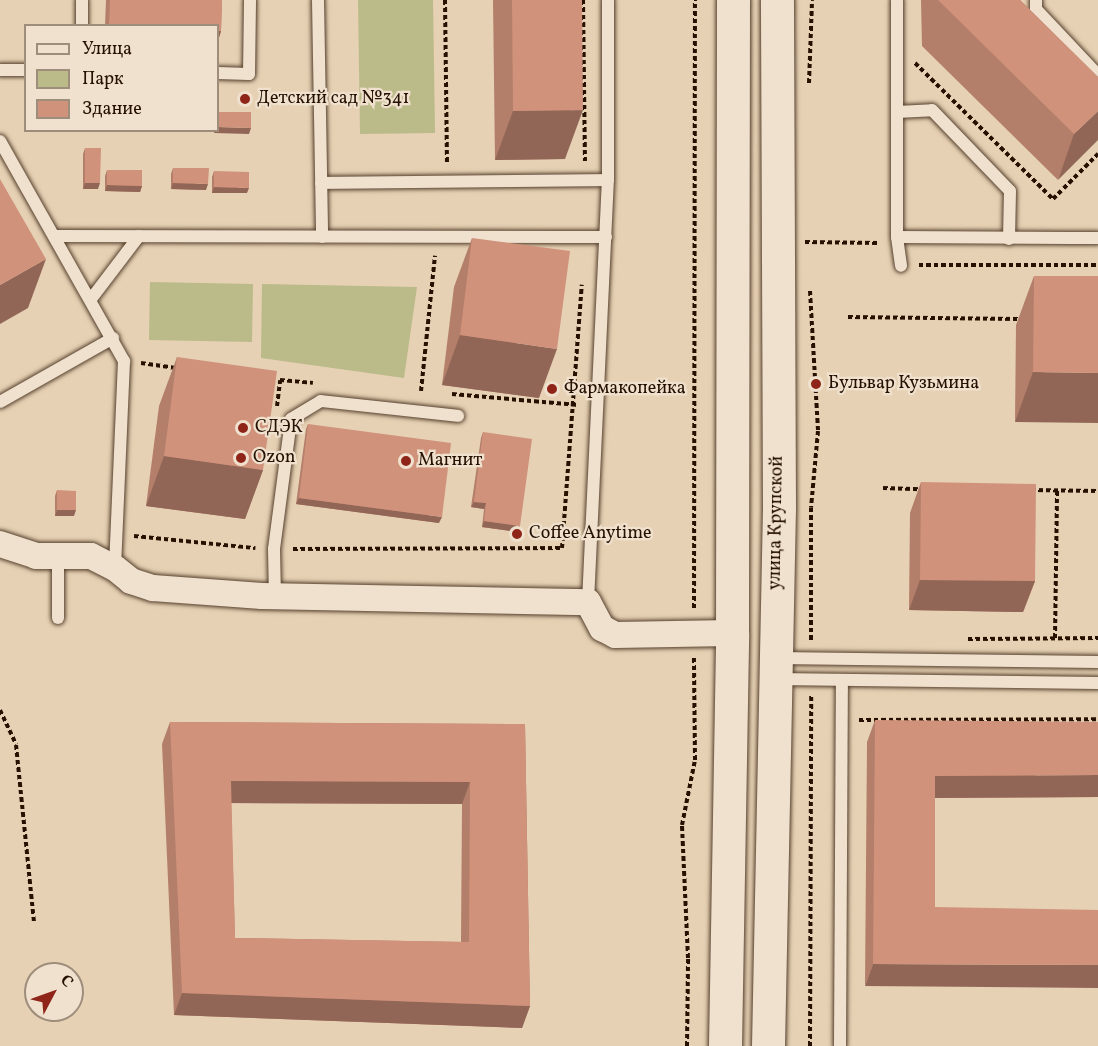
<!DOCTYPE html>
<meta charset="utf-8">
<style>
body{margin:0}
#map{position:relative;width:1098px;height:1046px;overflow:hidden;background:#e6d1b4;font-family:Vollkorn,serif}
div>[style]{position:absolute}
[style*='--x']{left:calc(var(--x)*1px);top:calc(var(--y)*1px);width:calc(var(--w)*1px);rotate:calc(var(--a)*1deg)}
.green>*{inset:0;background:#bbba89}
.path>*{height:4px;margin-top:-2px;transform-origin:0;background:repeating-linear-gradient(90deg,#261000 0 4.5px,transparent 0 7.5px)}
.roads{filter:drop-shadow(0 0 2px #56402d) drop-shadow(0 0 2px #56402d)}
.service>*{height:12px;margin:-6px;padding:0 6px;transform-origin:6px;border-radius:6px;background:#efe1ce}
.minor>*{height:26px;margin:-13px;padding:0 13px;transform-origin:13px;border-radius:13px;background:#efe1ce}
.secondary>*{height:33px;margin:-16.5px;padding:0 16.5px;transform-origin:16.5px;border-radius:16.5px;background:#efe1ce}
.wall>*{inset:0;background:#b37e6a}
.shaded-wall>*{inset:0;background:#926656}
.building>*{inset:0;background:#d0927b}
.dots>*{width:16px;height:16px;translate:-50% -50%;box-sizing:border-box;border:3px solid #efe1ce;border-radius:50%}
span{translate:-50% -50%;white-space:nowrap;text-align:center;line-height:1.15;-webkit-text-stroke:4.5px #efe1ce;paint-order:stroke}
.poi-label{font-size:18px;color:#261000}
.left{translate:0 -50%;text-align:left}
.street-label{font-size:18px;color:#261000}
.legend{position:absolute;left:24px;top:24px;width:195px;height:108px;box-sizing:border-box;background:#efe1ce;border:2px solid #9f8d7c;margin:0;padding:8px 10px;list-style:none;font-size:18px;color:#261000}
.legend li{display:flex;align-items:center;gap:12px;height:30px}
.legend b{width:30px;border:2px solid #9f8d7c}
.north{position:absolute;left:24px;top:962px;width:60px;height:60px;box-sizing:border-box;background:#efe1ce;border:2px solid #9f8d7c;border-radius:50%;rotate:49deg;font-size:16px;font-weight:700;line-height:24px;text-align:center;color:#261000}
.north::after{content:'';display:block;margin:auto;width:21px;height:27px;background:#8f2418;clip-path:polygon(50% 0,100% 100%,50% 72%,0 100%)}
</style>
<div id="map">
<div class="green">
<div style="clip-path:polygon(358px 0,433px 0,435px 133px,360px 134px)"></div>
<div style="clip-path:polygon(150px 282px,253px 284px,252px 342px,149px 340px)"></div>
<div style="clip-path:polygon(262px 284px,417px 287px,404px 378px,261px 358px)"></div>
</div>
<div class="path">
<div style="--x:445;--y:0;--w:164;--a:89.3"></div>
<div style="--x:583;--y:0;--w:161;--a:89.3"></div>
<div style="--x:915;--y:63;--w:194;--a:44.6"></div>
<div style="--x:1053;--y:199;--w:64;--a:-45"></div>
<div style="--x:809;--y:83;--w:83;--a:-87.9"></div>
<div style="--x:805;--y:242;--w:74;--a:0.8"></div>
<div style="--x:919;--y:265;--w:179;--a:0"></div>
<div style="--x:810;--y:291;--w:140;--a:86.7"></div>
<div style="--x:818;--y:431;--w:77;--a:95.2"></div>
<div style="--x:811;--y:508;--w:132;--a:90"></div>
<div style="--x:848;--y:317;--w:173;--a:0.7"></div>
<div style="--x:141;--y:363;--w:37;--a:8"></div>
<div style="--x:421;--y:391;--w:136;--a:-84.1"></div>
<div style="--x:452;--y:394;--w:127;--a:5"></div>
<div style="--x:277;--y:406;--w:26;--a:-83"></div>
<div style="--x:280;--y:380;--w:33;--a:5"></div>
<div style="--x:883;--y:488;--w:38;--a:2"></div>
<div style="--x:1031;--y:490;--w:67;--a:0.9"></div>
<div style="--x:134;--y:536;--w:122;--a:5.7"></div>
<div style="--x:293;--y:549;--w:269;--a:-0.2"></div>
<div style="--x:562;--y:548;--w:264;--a:-85.7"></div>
<div style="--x:694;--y:608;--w:608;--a:-89.91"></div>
<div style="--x:1055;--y:638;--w:147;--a:-89.2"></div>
<div style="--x:968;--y:639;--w:130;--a:-0.4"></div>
<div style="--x:0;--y:710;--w:38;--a:65"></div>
<div style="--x:16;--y:745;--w:179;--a:84.2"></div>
<div style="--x:859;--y:720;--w:239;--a:-0.2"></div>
<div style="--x:687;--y:1046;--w:88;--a:-89.3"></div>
<div style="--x:688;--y:958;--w:133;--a:-92.6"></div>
<div style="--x:682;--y:825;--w:66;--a:-78.7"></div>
<div style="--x:695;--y:760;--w:102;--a:-90.6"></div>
<div style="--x:810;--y:1046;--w:350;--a:-89.8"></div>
</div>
<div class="roads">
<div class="service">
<div style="--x:318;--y:0;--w:237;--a:89"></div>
<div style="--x:897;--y:0;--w:237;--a:90"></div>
<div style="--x:897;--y:237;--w:29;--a:82"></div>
<div style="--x:1036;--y:0;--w:9;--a:90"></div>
<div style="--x:1036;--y:9;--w:91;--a:46.8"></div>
<div style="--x:82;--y:26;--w:26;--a:-90"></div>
<div style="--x:0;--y:70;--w:26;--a:0"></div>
<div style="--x:218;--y:73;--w:31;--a:2"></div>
<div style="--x:249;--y:74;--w:74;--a:-89.2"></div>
<div style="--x:897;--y:112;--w:35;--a:-3"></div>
<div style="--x:932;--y:110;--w:112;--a:46.1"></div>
<div style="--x:1010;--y:191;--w:48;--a:91.2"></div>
<div style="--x:0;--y:141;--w:253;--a:60.6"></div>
<div style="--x:124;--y:361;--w:207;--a:92.5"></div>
<div style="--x:321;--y:183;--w:287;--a:-0.6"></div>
<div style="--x:55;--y:236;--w:551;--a:0.1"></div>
<div style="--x:897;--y:237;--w:201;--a:0.3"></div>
<div style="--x:91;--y:299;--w:79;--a:-52.7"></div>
<div style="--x:0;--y:402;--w:130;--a:-29.5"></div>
<div style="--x:275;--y:597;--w:48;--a:-91.2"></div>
<div style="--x:274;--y:549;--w:131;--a:-82.5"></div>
<div style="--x:291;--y:419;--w:35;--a:-31"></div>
<div style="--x:321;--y:401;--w:138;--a:6.2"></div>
<div style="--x:588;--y:602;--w:422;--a:-87.3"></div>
<div style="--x:608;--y:180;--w:180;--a:-90"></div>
<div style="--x:58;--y:618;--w:61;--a:-90"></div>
<div style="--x:776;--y:658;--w:322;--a:0.7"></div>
<div style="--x:775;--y:679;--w:323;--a:0.7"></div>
<div style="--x:840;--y:1046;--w:366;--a:-89.7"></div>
</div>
<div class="minor">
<div style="--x:0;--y:544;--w:38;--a:18"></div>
<div style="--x:36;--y:556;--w:55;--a:0"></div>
<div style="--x:91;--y:556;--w:27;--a:27"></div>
<div style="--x:115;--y:568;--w:21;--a:39"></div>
<div style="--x:131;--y:581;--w:23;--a:18"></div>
<div style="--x:153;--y:588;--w:109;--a:4.2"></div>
<div style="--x:262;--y:596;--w:326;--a:1.1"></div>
<div style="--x:588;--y:602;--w:30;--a:62"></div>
<div style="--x:602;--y:628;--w:15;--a:28"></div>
<div style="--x:615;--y:635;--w:117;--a:-1"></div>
</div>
<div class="secondary">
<div style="--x:725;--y:1046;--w:413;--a:-89"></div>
<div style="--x:732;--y:633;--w:633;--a:-89.91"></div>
<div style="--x:768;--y:1046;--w:538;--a:-88.83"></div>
<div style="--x:779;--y:508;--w:508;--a:-90.23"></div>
</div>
</div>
<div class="wall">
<div style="clip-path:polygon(106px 0,222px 0,221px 31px,218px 41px,218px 26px,105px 26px)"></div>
<div style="clip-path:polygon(493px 0,582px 0,565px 159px,495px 160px)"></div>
<div style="clip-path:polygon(921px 0,1020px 0,1098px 77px,1058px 180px,922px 46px)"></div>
<div style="clip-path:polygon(85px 148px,98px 189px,83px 189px,83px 154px)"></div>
<div style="clip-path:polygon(173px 168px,206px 190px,171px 189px,171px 174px)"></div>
<div style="clip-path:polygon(107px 170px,142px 186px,140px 192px,105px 191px,105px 176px)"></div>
<div style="clip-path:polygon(214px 171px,247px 193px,212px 193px,212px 177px)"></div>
<div style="clip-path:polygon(472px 238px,539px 398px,442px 385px,454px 287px)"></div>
<div style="clip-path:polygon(1034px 276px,1098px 276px,1015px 422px,1016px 325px)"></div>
<div style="clip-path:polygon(177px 357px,263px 470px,245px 519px,146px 506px,159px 406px)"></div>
<div style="clip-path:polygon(308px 424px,439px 523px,296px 504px,306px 429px)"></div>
<div style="clip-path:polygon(483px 432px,518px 532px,482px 527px,484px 509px,471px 507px,481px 438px)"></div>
<div style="clip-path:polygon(921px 482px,1035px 581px,1023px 612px,909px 610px,910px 513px)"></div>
<div style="clip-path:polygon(57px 490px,74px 516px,55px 516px,55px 496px)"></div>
<div style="clip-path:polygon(875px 720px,1098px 797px,935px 798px,865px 986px,867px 742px)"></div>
<div style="clip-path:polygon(evenodd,170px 722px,525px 724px,530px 1006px,522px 1028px,174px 1015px,162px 744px,170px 722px,231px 803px,462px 804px,461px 942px,235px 938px,231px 803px)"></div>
</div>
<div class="shaded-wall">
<div style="clip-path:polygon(218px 31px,221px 31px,218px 41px)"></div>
<div style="clip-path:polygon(583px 110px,565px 159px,495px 160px,513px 111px)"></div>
<div style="clip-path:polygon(1098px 111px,1098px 140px,1058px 180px,1074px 134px)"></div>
<div style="clip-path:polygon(218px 127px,251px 128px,249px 134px,214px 133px,215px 130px,218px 130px)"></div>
<div style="clip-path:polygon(85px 183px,100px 183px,98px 189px,83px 189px)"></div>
<div style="clip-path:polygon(173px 183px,208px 184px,206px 190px,171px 189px)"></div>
<div style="clip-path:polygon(107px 185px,142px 186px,140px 192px,105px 191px)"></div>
<div style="clip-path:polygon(214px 187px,249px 188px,247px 193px,212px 193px)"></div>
<div style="clip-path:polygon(46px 259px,28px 308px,0 324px,0 285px)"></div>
<div style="clip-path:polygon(460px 335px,557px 349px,539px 398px,442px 385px)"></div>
<div style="clip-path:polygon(1033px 372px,1098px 373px,1098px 423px,1015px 422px)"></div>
<div style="clip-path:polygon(164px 456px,263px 470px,245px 519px,146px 506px)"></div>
<div style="clip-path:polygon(299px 498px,442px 517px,439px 523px,296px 504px)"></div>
<div style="clip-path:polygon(474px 502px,486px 503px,484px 509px,471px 507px)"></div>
<div style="clip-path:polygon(57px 510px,76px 510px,74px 516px,55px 516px)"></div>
<div style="clip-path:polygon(484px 521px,520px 526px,518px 532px,482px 527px)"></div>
<div style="clip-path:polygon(920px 580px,1035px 581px,1023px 612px,909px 610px)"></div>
<div style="clip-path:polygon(1098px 775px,1098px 797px,927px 798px,935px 776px)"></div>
<div style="clip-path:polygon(231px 781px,470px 782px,462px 804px,223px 803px)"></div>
<div style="clip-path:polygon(873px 964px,1098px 965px,1098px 988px,865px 986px)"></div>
<div style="clip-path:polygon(182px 993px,530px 1006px,522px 1028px,174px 1015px)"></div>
</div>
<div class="building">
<div style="clip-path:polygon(110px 0,222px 0,221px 31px,218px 31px,218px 26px,109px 26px)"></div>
<div style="clip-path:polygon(512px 0,582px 0,583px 110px,513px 111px)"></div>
<div style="clip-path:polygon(938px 0,1020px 0,1098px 77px,1098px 111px,1074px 134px)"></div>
<div style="clip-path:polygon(218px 112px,251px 112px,251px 128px,218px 127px)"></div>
<div style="clip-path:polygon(85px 148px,101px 148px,100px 183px,85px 183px)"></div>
<div style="clip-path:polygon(173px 168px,209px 168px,208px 184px,173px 183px)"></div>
<div style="clip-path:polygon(107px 170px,142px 170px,142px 186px,107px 185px)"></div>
<div style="clip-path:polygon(214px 171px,249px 172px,249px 188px,214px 187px)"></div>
<div style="clip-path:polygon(0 179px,46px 259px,0 285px)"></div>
<div style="clip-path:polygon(472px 238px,570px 251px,557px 349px,460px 335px)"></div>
<div style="clip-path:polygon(1034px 276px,1098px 276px,1098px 373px,1033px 372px)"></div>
<div style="clip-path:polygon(177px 357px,277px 371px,263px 470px,164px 456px)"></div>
<div style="clip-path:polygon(308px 424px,451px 443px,442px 517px,299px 498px)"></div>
<div style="clip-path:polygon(483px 432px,532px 439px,520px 526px,484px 521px,486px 503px,474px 502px)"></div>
<div style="clip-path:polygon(921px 482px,1036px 484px,1035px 581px,920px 580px)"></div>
<div style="clip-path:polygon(57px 490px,76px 491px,76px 510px,57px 510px)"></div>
<div style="clip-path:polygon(875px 720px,1098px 722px,1098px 775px,935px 776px,935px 907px,1098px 910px,1098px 965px,873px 964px)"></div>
<div style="clip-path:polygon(evenodd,170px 722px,525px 724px,530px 1006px,182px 993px,170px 722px,231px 781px,470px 782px,469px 942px,235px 938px,231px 781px)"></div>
</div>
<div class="dots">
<div style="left:245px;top:99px;background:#8f2418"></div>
<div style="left:816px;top:384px;background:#8f2418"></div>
<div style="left:552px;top:389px;background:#8f2418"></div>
<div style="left:243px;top:428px;background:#8f2418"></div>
<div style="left:241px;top:458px;background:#8f2418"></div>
<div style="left:406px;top:461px;background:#8f2418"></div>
<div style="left:517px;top:534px;background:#8f2418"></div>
</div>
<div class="poi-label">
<span class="left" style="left:257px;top:99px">Детский сад №341</span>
<span class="left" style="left:828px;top:384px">Бульвар Кузьмина</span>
<span class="left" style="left:564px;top:389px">Фармакопейка</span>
<span class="left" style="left:255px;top:428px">СДЭК</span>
<span class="left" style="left:253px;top:458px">Ozon</span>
<span class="left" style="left:418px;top:461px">Магнит</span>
<span class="left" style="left:529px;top:534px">Coffee Anytime</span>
</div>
<div class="street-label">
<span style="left:777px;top:523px;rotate:-89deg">улица Крупской</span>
</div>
<ul class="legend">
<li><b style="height:8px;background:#efe1ce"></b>Улица</li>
<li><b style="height:16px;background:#bbba89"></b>Парк</li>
<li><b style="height:16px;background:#d0927b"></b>Здание</li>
</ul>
<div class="north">С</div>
</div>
